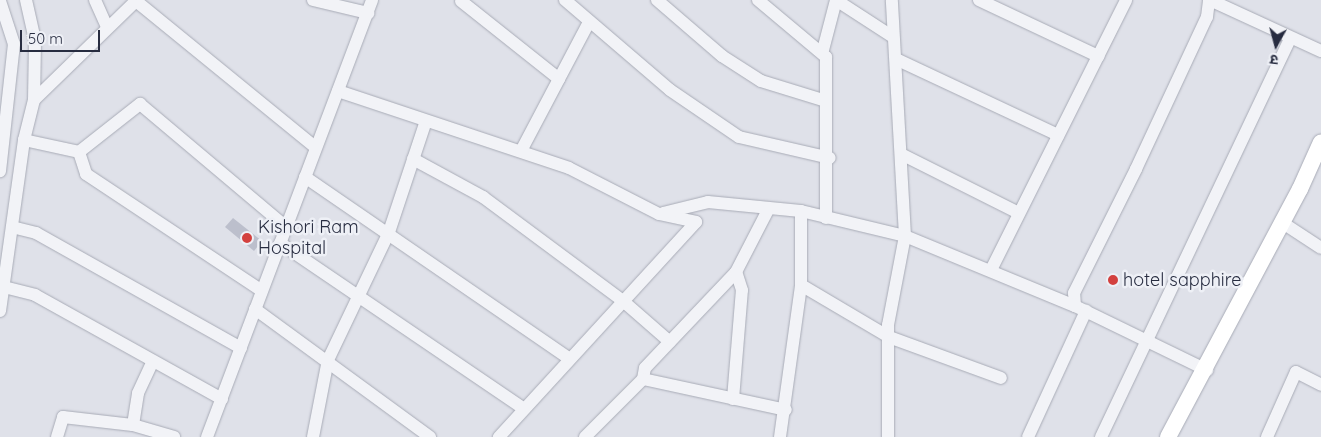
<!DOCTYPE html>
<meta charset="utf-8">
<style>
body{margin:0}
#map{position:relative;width:1321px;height:437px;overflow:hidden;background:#dfe1e9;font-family:Quicksand,"Noto Sans Devanagari",sans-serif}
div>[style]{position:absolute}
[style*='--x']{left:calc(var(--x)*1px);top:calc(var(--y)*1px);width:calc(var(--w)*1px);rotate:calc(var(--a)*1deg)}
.building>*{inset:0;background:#bcbfcc}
.roads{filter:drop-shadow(0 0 1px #a8abb6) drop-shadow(0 0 1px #a8abb6)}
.minor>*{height:12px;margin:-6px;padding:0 6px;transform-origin:6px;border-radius:6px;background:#f2f3f7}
.major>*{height:16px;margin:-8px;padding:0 8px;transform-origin:8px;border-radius:8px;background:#fff}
.dots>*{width:14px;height:14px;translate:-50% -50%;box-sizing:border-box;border:2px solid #eef0f6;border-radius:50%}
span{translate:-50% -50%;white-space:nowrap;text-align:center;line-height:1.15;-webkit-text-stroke:5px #eef0f6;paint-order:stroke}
.poi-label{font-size:18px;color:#272c40}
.left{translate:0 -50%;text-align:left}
.north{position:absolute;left:1251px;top:20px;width:50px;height:50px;-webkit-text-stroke:4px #eef0f6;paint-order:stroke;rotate:187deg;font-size:14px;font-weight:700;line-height:20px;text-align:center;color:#272c40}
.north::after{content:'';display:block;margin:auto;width:18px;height:22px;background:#272c40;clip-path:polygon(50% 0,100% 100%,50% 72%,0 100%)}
.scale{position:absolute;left:20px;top:30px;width:80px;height:22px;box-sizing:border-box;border:2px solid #272c40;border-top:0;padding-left:6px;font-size:15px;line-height:18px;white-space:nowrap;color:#272c40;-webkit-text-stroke:4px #eef0f6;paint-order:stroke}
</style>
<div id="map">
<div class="building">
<div style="clip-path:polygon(233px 218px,262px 241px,254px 251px,225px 227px)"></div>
</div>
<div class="roads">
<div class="minor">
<div style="--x:95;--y:0;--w:30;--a:66"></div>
<div style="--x:313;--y:0;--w:57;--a:13.3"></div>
<div style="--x:565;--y:0;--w:138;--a:40.6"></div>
<div style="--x:670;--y:90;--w:83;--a:34.3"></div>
<div style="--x:739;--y:137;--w:93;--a:13"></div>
<div style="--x:657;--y:0;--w:86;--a:40.7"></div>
<div style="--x:722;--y:56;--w:46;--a:32.7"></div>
<div style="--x:761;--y:81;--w:68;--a:17.1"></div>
<div style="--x:758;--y:0;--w:89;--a:40"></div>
<div style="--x:826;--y:57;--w:161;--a:90"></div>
<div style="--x:836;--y:0;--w:68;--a:33"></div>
<div style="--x:979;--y:0;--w:132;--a:25.2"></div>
<div style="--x:1210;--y:0;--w:122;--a:24.7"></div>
<div style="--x:0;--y:1;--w:45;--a:72"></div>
<div style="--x:14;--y:44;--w:128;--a:96.3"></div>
<div style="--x:136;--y:1;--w:232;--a:39.2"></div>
<div style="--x:461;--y:1;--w:125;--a:38.5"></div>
<div style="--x:559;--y:79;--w:64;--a:-62.2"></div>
<div style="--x:823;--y:50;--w:52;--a:-75.4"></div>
<div style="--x:898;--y:60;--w:177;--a:25.1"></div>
<div style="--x:338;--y:91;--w:243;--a:18.4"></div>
<div style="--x:569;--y:168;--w:101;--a:27.1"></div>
<div style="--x:659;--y:214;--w:38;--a:12"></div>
<div style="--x:696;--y:222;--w:292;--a:132.5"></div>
<div style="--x:34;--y:100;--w:144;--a:-44.2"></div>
<div style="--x:24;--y:140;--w:56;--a:12.3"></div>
<div style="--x:521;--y:151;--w:81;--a:-62.2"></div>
<div style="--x:79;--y:152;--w:78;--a:-38.2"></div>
<div style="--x:140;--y:104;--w:191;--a:40.1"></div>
<div style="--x:79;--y:152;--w:23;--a:72"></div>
<div style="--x:86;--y:174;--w:211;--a:33.6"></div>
<div style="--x:901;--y:154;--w:132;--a:26.6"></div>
<div style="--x:413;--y:159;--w:80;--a:28.5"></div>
<div style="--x:483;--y:197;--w:174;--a:36.6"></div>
<div style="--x:623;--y:301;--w:62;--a:41.1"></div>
<div style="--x:305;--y:177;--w:321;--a:34.5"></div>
<div style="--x:663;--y:213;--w:46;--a:-13.7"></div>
<div style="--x:708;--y:202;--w:93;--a:5.5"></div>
<div style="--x:801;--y:211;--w:107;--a:13.5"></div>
<div style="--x:905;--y:236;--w:184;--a:22.4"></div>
<div style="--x:1075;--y:306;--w:147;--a:25.9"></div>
<div style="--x:1283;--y:223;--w:45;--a:33.3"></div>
<div style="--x:12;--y:227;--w:25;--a:14"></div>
<div style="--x:36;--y:233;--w:235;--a:29.3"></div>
<div style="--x:280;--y:243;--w:294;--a:34.2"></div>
<div style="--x:991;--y:270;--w:302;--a:-63.4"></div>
<div style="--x:801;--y:285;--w:102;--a:30.6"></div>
<div style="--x:889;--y:337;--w:119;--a:20.1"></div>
<div style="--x:0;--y:286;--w:36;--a:14"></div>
<div style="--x:35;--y:295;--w:214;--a:29.1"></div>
<div style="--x:1075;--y:306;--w:13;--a:-94"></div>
<div style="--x:1074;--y:293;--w:139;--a:-63.4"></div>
<div style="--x:1136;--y:169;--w:168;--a:-65"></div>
<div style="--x:1207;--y:17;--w:17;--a:-83"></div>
<div style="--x:255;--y:309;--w:217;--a:36.2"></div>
<div style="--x:0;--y:311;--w:173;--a:-82"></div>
<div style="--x:24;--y:140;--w:41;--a:-76"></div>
<div style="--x:34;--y:100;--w:60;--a:-89"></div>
<div style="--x:35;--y:40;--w:41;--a:-102.7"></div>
<div style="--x:643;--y:379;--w:11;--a:-80"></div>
<div style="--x:645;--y:368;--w:132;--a:-46.5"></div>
<div style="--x:736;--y:272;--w:68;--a:-62.7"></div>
<div style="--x:733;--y:399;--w:109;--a:-85.3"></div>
<div style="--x:742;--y:290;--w:19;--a:-108"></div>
<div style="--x:133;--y:425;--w:32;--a:-81"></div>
<div style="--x:138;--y:393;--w:33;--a:-65"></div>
<div style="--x:57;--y:437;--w:21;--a:-73"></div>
<div style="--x:63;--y:417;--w:70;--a:6.5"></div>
<div style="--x:133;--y:425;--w:43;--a:16.3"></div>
<div style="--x:207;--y:437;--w:467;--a:-69.3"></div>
<div style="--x:313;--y:437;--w:78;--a:-79"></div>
<div style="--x:328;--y:360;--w:142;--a:-64.5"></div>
<div style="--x:389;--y:232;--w:117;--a:-71.6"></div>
<div style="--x:585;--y:437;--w:82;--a:-45"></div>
<div style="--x:643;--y:379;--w:146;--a:12.2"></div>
<div style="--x:780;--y:437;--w:153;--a:-82.1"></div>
<div style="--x:801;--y:285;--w:74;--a:-90"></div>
<div style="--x:888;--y:437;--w:112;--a:-90"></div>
<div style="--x:888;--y:325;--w:91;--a:-79.2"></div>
<div style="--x:905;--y:236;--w:236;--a:-93.2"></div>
<div style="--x:1028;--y:437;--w:139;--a:-65.3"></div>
<div style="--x:1101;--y:437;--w:441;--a:-64.6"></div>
<div style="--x:1267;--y:437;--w:71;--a:-66"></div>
<div style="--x:1296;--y:372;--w:28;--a:27"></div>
</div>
<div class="major">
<div style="--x:1168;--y:437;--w:281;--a:-62"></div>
<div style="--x:1300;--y:189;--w:51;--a:-65.9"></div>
</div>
</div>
<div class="dots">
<div style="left:247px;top:238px;background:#d3403e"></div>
<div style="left:1113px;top:280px;background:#d3403e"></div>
</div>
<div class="poi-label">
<span class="left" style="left:258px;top:238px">Kishori Ram<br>Hospital</span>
<span class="left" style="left:1123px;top:280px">hotel sapphire</span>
</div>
<div class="north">उ</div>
<div class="scale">50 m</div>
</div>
